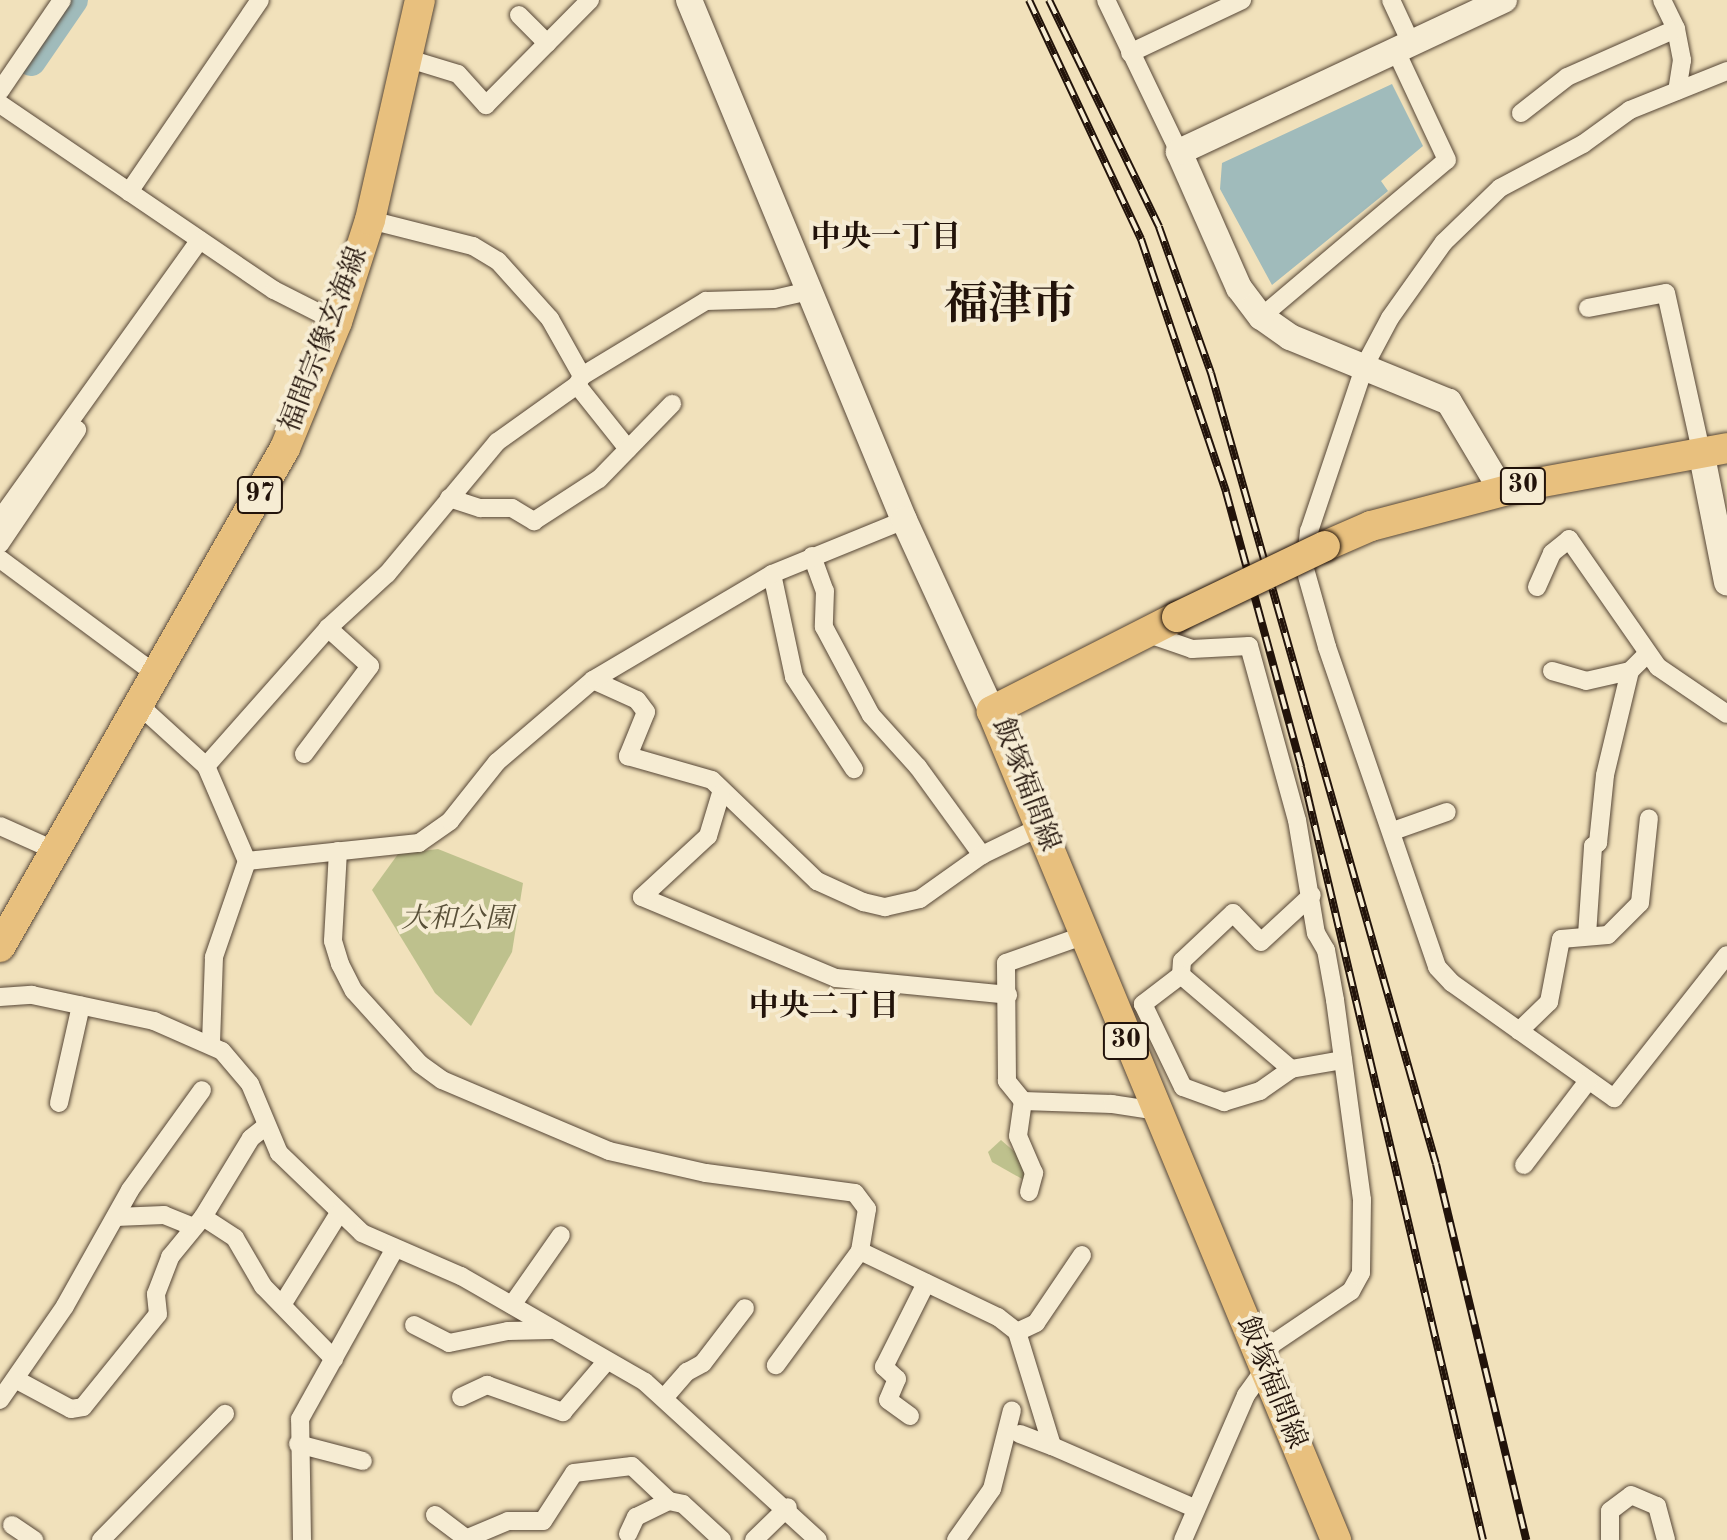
<!DOCTYPE html>
<meta charset="utf-8">
<style>
body{margin:0}
#map{position:relative;width:1727px;height:1540px;overflow:hidden;background:#f1e1bb;font-family:"Old Standard TT","Noto Serif JP",serif}
div>[style]{position:absolute}
[style*='--x']{left:calc(var(--x)*1px);top:calc(var(--y)*1px);width:calc(var(--w)*1px);rotate:calc(var(--a)*1deg)}
.green>*{inset:0;background:#bec18d}
.water>*{inset:0;background:#a0bbbb}
.river>*{height:30px;margin:-15px;padding:0 15px;transform-origin:15px;border-radius:15px;background:#a0bbbb}
.roads{filter:drop-shadow(0 0 2px #564636) drop-shadow(0 0 2px #564636)}
.street>*{height:18px;margin:-9px;padding:0 9px;transform-origin:9px;border-radius:9px;background:#f6ecd3}
.secondary>*{height:26px;margin:-13px;padding:0 13px;transform-origin:13px;border-radius:13px;background:#f6ecd3}
.primary>*{height:30px;margin:-15px;padding:0 15px;transform-origin:15px;border-radius:15px;background:#e8c07e}
.rail>*{height:8px;margin-top:-4px;transform-origin:0;background:repeating-linear-gradient(90deg,#f6ecd3 0 15px,#22130a 0 30px);box-sizing:border-box;border-block:2px solid #22130a}
.bridges{filter:drop-shadow(0 0 2px #22130a) drop-shadow(0 0 2px #22130a)}
.primary-bridge>*{height:30px;margin:-15px;padding:0 15px;transform-origin:15px;border-radius:15px;background:#e8c07e}
span{translate:-50% -50%;white-space:nowrap;text-align:center;line-height:1.15;-webkit-text-stroke:8px #f6ecd3;paint-order:stroke}
.shield-label span{padding:2px 6px;background:#f6ecd3;border:2px solid;border-radius:6px;-webkit-text-stroke-width:0}
.shield-label{font-size:26px;color:#22130a;font-weight:700}
.street-label{font-size:28px;color:#22130a}
.park-label{font-size:28px;color:#595038;font-style:italic}
.neighbourhood-label{font-size:30px;color:#22130a;font-weight:700}
.town-label{font-size:44px;color:#22130a;font-weight:700}
</style>
<div id="map">
<div class="green">
<div style="clip-path:polygon(438px 849px,523px 883px,512px 952px,471px 1026px,435px 993px,372px 890px,398px 854px)"></div>
<div style="clip-path:polygon(1001px 1140px,1016px 1153px,1026px 1173px,1024px 1180px,992px 1162px,988px 1152px)"></div>
</div>
<div class="water">
<div style="clip-path:polygon(1392px 84px,1423px 146px,1381px 181px,1388px 191px,1272px 285px,1220px 189px,1222px 163px)"></div>
</div>
<div class="river">
<div style="--x:31;--y:61;--w:74;--a:-55.5"></div>
</div>
<div class="roads">
<div class="street">
<div style="--x:1106;--y:0;--w:169;--a:64.3"></div>
<div style="--x:1391;--y:0;--w:47;--a:65.1"></div>
<div style="--x:1662;--y:0;--w:32;--a:64"></div>
<div style="--x:1676;--y:29;--w:32;--a:79"></div>
<div style="--x:1682;--y:60;--w:31;--a:99"></div>
<div style="--x:519;--y:15;--w:40;--a:45"></div>
<div style="--x:1130;--y:53;--w:124;--a:-25.3"></div>
<div style="--x:409;--y:59;--w:51;--a:17"></div>
<div style="--x:458;--y:74;--w:42;--a:47.9"></div>
<div style="--x:486;--y:105;--w:148;--a:-45.3"></div>
<div style="--x:1727;--y:71;--w:105;--a:158.1"></div>
<div style="--x:1630;--y:110;--w:58;--a:144.1"></div>
<div style="--x:1583;--y:144;--w:94;--a:152.1"></div>
<div style="--x:1500;--y:188;--w:78;--a:136"></div>
<div style="--x:1444;--y:242;--w:93;--a:125.4"></div>
<div style="--x:1390;--y:318;--w:53;--a:118"></div>
<div style="--x:1365;--y:365;--w:175;--a:108.6"></div>
<div style="--x:1309;--y:531;--w:38;--a:96"></div>
<div style="--x:1305;--y:569;--w:81;--a:74.2"></div>
<div style="--x:1327;--y:647;--w:338;--a:71"></div>
<div style="--x:1437;--y:967;--w:22;--a:47"></div>
<div style="--x:1452;--y:983;--w:199;--a:35.4"></div>
<div style="--x:1614;--y:1098;--w:182;--a:-51.7"></div>
<div style="--x:0;--y:91;--w:110;--a:-55.7"></div>
<div style="--x:0;--y:104;--w:331;--a:34.2"></div>
<div style="--x:274;--y:290;--w:71;--a:26.9"></div>
<div style="--x:1521;--y:113;--w:58;--a:-38"></div>
<div style="--x:1567;--y:77;--w:119;--a:-23.8"></div>
<div style="--x:129;--y:192;--w:232;--a:-55.7"></div>
<div style="--x:370;--y:220;--w:106;--a:14.2"></div>
<div style="--x:473;--y:246;--w:29;--a:31"></div>
<div style="--x:498;--y:261;--w:78;--a:48.1"></div>
<div style="--x:550;--y:319;--w:65;--a:60.7"></div>
<div style="--x:1588;--y:308;--w:79;--a:-10.9"></div>
<div style="--x:1666;--y:293;--w:162;--a:77.5"></div>
<div style="--x:1261;--y:317;--w:243;--a:-40.2"></div>
<div style="--x:1447;--y:160;--w:120;--a:-115.1"></div>
<div style="--x:577;--y:385;--w:82;--a:51.4"></div>
<div style="--x:449;--y:498;--w:33;--a:18"></div>
<div style="--x:480;--y:508;--w:32;--a:0"></div>
<div style="--x:512;--y:508;--w:26;--a:31"></div>
<div style="--x:534;--y:521;--w:77;--a:-32.9"></div>
<div style="--x:599;--y:479;--w:105;--a:-45.8"></div>
<div style="--x:0;--y:519;--w:343;--a:-54.4"></div>
<div style="--x:0;--y:544;--w:138;--a:-56"></div>
<div style="--x:812;--y:556;--w:37;--a:70"></div>
<div style="--x:825;--y:591;--w:36;--a:92"></div>
<div style="--x:824;--y:627;--w:100;--a:61.9"></div>
<div style="--x:871;--y:715;--w:70;--a:47.9"></div>
<div style="--x:918;--y:767;--w:109;--a:54"></div>
<div style="--x:0;--y:559;--w:197;--a:36.5"></div>
<div style="--x:772;--y:574;--w:105;--a:77.9"></div>
<div style="--x:794;--y:677;--w:110;--a:56.9"></div>
<div style="--x:1537;--y:587;--w:37;--a:-66"></div>
<div style="--x:1552;--y:553;--w:22;--a:-39"></div>
<div style="--x:1569;--y:539;--w:156;--a:55.2"></div>
<div style="--x:1658;--y:667;--w:83;--a:34.3"></div>
<div style="--x:1143;--y:632;--w:52;--a:19.1"></div>
<div style="--x:1192;--y:649;--w:57;--a:-3"></div>
<div style="--x:1249;--y:646;--w:180;--a:74.6"></div>
<div style="--x:1297;--y:820;--w:115;--a:80.5"></div>
<div style="--x:1316;--y:933;--w:20;--a:60"></div>
<div style="--x:1326;--y:950;--w:51;--a:79.8"></div>
<div style="--x:1335;--y:1000;--w:202;--a:82.3"></div>
<div style="--x:1362;--y:1200;--w:73;--a:90.8"></div>
<div style="--x:1361;--y:1273;--w:21;--a:119"></div>
<div style="--x:1351;--y:1291;--w:111;--a:146"></div>
<div style="--x:1552;--y:671;--w:35;--a:16"></div>
<div style="--x:1586;--y:681;--w:45;--a:-12.8"></div>
<div style="--x:593;--y:680;--w:48;--a:24.4"></div>
<div style="--x:637;--y:700;--w:15;--a:53"></div>
<div style="--x:646;--y:712;--w:48;--a:112.2"></div>
<div style="--x:628;--y:756;--w:87;--a:15.9"></div>
<div style="--x:712;--y:780;--w:146;--a:43.9"></div>
<div style="--x:817;--y:881;--w:51;--a:24.5"></div>
<div style="--x:863;--y:902;--w:23;--a:13"></div>
<div style="--x:885;--y:907;--w:36;--a:-13"></div>
<div style="--x:920;--y:899;--w:76;--a:-35.4"></div>
<div style="--x:982;--y:855;--w:64;--a:-25.8"></div>
<div style="--x:140;--y:706;--w:89;--a:42.3"></div>
<div style="--x:206;--y:766;--w:103;--a:66.7"></div>
<div style="--x:247;--y:861;--w:102;--a:109"></div>
<div style="--x:214;--y:957;--w:87;--a:92"></div>
<div style="--x:304;--y:754;--w:110;--a:-53.1"></div>
<div style="--x:370;--y:666;--w:57;--a:-137.9"></div>
<div style="--x:206;--y:766;--w:184;--a:-48.5"></div>
<div style="--x:328;--y:628;--w:80;--a:-42.5"></div>
<div style="--x:387;--y:574;--w:172;--a:-50.2"></div>
<div style="--x:497;--y:442;--w:98;--a:-35.5"></div>
<div style="--x:577;--y:385;--w:10;--a:-61"></div>
<div style="--x:582;--y:376;--w:145;--a:-31.2"></div>
<div style="--x:706;--y:301;--w:68;--a:-1.7"></div>
<div style="--x:774;--y:299;--w:37;--a:-13"></div>
<div style="--x:721;--y:793;--w:45;--a:106.8"></div>
<div style="--x:708;--y:836;--w:90;--a:137.3"></div>
<div style="--x:642;--y:897;--w:210;--a:22.7"></div>
<div style="--x:836;--y:978;--w:173;--a:5.6"></div>
<div style="--x:0;--y:826;--w:61;--a:24.1"></div>
<div style="--x:1393;--y:831;--w:57;--a:-19.4"></div>
<div style="--x:338;--y:851;--w:90;--a:93.2"></div>
<div style="--x:333;--y:941;--w:24;--a:73"></div>
<div style="--x:340;--y:964;--w:30;--a:63"></div>
<div style="--x:354;--y:991;--w:98;--a:47.9"></div>
<div style="--x:420;--y:1064;--w:27;--a:36"></div>
<div style="--x:442;--y:1080;--w:181;--a:23"></div>
<div style="--x:609;--y:1151;--w:99;--a:12.8"></div>
<div style="--x:706;--y:1173;--w:150;--a:7.6"></div>
<div style="--x:855;--y:1193;--w:20;--a:53"></div>
<div style="--x:867;--y:1209;--w:43;--a:99.5"></div>
<div style="--x:860;--y:1251;--w:142;--a:126.4"></div>
<div style="--x:247;--y:861;--w:173;--a:-6"></div>
<div style="--x:419;--y:843;--w:38;--a:-35"></div>
<div style="--x:450;--y:821;--w:75;--a:-51.5"></div>
<div style="--x:497;--y:762;--w:126;--a:-40.5"></div>
<div style="--x:593;--y:680;--w:208;--a:-30.6"></div>
<div style="--x:772;--y:574;--w:143;--a:-22.2"></div>
<div style="--x:1587;--y:935;--w:89;--a:-86.1"></div>
<div style="--x:1593;--y:846;--w:6;--a:-31"></div>
<div style="--x:1598;--y:843;--w:68;--a:-84.1"></div>
<div style="--x:1605;--y:775;--w:107;--a:-76.5"></div>
<div style="--x:1630;--y:671;--w:24;--a:-45"></div>
<div style="--x:1181;--y:975;--w:14;--a:-86"></div>
<div style="--x:1182;--y:961;--w:70;--a:-43.3"></div>
<div style="--x:1233;--y:913;--w:40;--a:46"></div>
<div style="--x:1261;--y:942;--w:69;--a:-42.7"></div>
<div style="--x:0;--y:997;--w:32;--a:-4"></div>
<div style="--x:32;--y:995;--w:125;--a:12"></div>
<div style="--x:154;--y:1021;--w:74;--a:23.8"></div>
<div style="--x:222;--y:1051;--w:43;--a:49.7"></div>
<div style="--x:250;--y:1084;--w:75;--a:67.2"></div>
<div style="--x:279;--y:1153;--w:115;--a:43.9"></div>
<div style="--x:362;--y:1233;--w:108;--a:23.5"></div>
<div style="--x:461;--y:1276;--w:212;--a:29.9"></div>
<div style="--x:645;--y:1382;--w:234;--a:42.4"></div>
<div style="--x:1519;--y:1031;--w:42;--a:-44"></div>
<div style="--x:1549;--y:1002;--w:64;--a:-79.2"></div>
<div style="--x:1561;--y:939;--w:47;--a:-4.9"></div>
<div style="--x:1608;--y:935;--w:45;--a:-45"></div>
<div style="--x:1640;--y:903;--w:85;--a:-84"></div>
<div style="--x:1291;--y:1069;--w:145;--a:-139.5"></div>
<div style="--x:1181;--y:975;--w:48;--a:142.7"></div>
<div style="--x:1143;--y:1004;--w:92;--a:64.3"></div>
<div style="--x:1183;--y:1087;--w:44;--a:20.1"></div>
<div style="--x:1224;--y:1102;--w:38;--a:-17"></div>
<div style="--x:1260;--y:1091;--w:38;--a:-35"></div>
<div style="--x:1291;--y:1069;--w:53;--a:-9.8"></div>
<div style="--x:1023;--y:1101;--w:26;--a:-129"></div>
<div style="--x:1007;--y:1081;--w:118;--a:-90.5"></div>
<div style="--x:1006;--y:963;--w:84;--a:-19.5"></div>
<div style="--x:59;--y:1103;--w:100;--a:-77.3"></div>
<div style="--x:1524;--y:1165;--w:106;--a:-52.7"></div>
<div style="--x:1029;--y:1192;--w:20;--a:-75"></div>
<div style="--x:1034;--y:1173;--w:40;--a:-113.4"></div>
<div style="--x:1018;--y:1136;--w:35;--a:-82"></div>
<div style="--x:1023;--y:1101;--w:89;--a:1.9"></div>
<div style="--x:1112;--y:1104;--w:46;--a:8.8"></div>
<div style="--x:116;--y:1217;--w:48;--a:-2.4"></div>
<div style="--x:164;--y:1215;--w:32;--a:22"></div>
<div style="--x:203;--y:1217;--w:38;--a:33"></div>
<div style="--x:235;--y:1238;--w:56;--a:59.7"></div>
<div style="--x:263;--y:1286;--w:102;--a:45.8"></div>
<div style="--x:860;--y:1251;--w:153;--a:25.6"></div>
<div style="--x:998;--y:1317;--w:24;--a:38"></div>
<div style="--x:1017;--y:1332;--w:119;--a:72.9"></div>
<div style="--x:1052;--y:1446;--w:157;--a:23.6"></div>
<div style="--x:282;--y:1305;--w:108;--a:-58.2"></div>
<div style="--x:512;--y:1305;--w:85;--a:-55"></div>
<div style="--x:414;--y:1325;--w:39;--a:27"></div>
<div style="--x:449;--y:1343;--w:60;--a:-11.5"></div>
<div style="--x:508;--y:1331;--w:43;--a:-1.3"></div>
<div style="--x:1017;--y:1332;--w:21;--a:-25"></div>
<div style="--x:1036;--y:1323;--w:82;--a:-55.9"></div>
<div style="--x:17;--y:1380;--w:61;--a:28.2"></div>
<div style="--x:71;--y:1409;--w:12;--a:-9"></div>
<div style="--x:83;--y:1407;--w:119;--a:-51.1"></div>
<div style="--x:158;--y:1314;--w:20;--a:-96"></div>
<div style="--x:156;--y:1294;--w:40;--a:-69"></div>
<div style="--x:170;--y:1257;--w:52;--a:-50.5"></div>
<div style="--x:203;--y:1217;--w:92;--a:-58.7"></div>
<div style="--x:251;--y:1138;--w:16;--a:-38"></div>
<div style="--x:461;--y:1397;--w:29;--a:-25"></div>
<div style="--x:487;--y:1385;--w:81;--a:19.6"></div>
<div style="--x:563;--y:1412;--w:66;--a:-49.3"></div>
<div style="--x:664;--y:1398;--w:35;--a:-49"></div>
<div style="--x:687;--y:1372;--w:18;--a:-29"></div>
<div style="--x:703;--y:1363;--w:69;--a:-52.6"></div>
<div style="--x:0;--y:1400;--w:114;--a:-55.3"></div>
<div style="--x:65;--y:1306;--w:133;--a:-60.7"></div>
<div style="--x:130;--y:1190;--w:123;--a:-54.2"></div>
<div style="--x:910;--y:1416;--w:27;--a:-144"></div>
<div style="--x:888;--y:1400;--w:23;--a:-67"></div>
<div style="--x:897;--y:1379;--w:18;--a:-137"></div>
<div style="--x:884;--y:1367;--w:94;--a:-63.4"></div>
<div style="--x:1020;--y:1434;--w:34;--a:21"></div>
<div style="--x:298;--y:1444;--w:67;--a:14.7"></div>
<div style="--x:435;--y:1515;--w:38;--a:37"></div>
<div style="--x:12;--y:1525;--w:27;--a:34"></div>
<div style="--x:628;--y:1534;--w:19;--a:-65"></div>
<div style="--x:636;--y:1517;--w:37;--a:-26"></div>
<div style="--x:669;--y:1501;--w:14;--a:12"></div>
<div style="--x:683;--y:1504;--w:53;--a:42.7"></div>
<div style="--x:101;--y:1540;--w:177;--a:-45.5"></div>
<div style="--x:302;--y:1540;--w:121;--a:-90.9"></div>
<div style="--x:300;--y:1419;--w:193;--a:-60.9"></div>
<div style="--x:463;--y:1540;--w:49;--a:-22.9"></div>
<div style="--x:508;--y:1521;--w:35;--a:0"></div>
<div style="--x:543;--y:1521;--w:57;--a:-57.1"></div>
<div style="--x:574;--y:1473;--w:58;--a:-6.9"></div>
<div style="--x:632;--y:1466;--w:51;--a:43.4"></div>
<div style="--x:754;--y:1540;--w:47;--a:-44.1"></div>
<div style="--x:956;--y:1540;--w:62;--a:-54.8"></div>
<div style="--x:992;--y:1489;--w:81;--a:-75.8"></div>
<div style="--x:1183;--y:1540;--w:158;--a:-66.5"></div>
<div style="--x:1246;--y:1395;--w:32;--a:-54"></div>
<div style="--x:1610;--y:1540;--w:29;--a:-90"></div>
<div style="--x:1610;--y:1511;--w:26;--a:-37"></div>
<div style="--x:1631;--y:1495;--w:28;--a:23"></div>
<div style="--x:1657;--y:1506;--w:35;--a:75"></div>
</div>
<div class="secondary">
<div style="--x:689;--y:0;--w:563;--a:67.54"></div>
<div style="--x:904;--y:520;--w:210;--a:65.3"></div>
<div style="--x:1701;--y:451;--w:134;--a:78.8"></div>
<div style="--x:1502;--y:491;--w:104;--a:-120.8"></div>
<div style="--x:1449;--y:402;--w:172;--a:-157.8"></div>
<div style="--x:1290;--y:337;--w:35;--a:-145"></div>
<div style="--x:1261;--y:317;--w:36;--a:-127"></div>
<div style="--x:1239;--y:288;--w:149;--a:-113.8"></div>
<div style="--x:1179;--y:152;--w:359;--a:-25.1"></div>
</div>
<div class="primary">
<div style="--x:1325;--y:546;--w:50;--a:-23.5"></div>
<div style="--x:1371;--y:526;--w:160;--a:-14.8"></div>
<div style="--x:1526;--y:485;--w:204;--a:-10.4"></div>
<div style="--x:1177;--y:617;--w:208;--a:153.1"></div>
<div style="--x:992;--y:711;--w:898;--a:67.46"></div>
<div style="--x:0;--y:947;--w:575;--a:-60.27"></div>
<div style="--x:285;--y:448;--w:136;--a:-67.6"></div>
<div style="--x:337;--y:322;--w:107;--a:-72.1"></div>
<div style="--x:370;--y:220;--w:226;--a:-77.2"></div>
</div>
</div>
<div class="rail">
<div style="--x:1029;--y:0;--w:264;--a:64.9"></div>
<div style="--x:1141;--y:239;--w:267;--a:71.4"></div>
<div style="--x:1226;--y:492;--w:285;--a:74.7"></div>
<div style="--x:1301;--y:767;--w:794;--a:76.75"></div>
<div style="--x:1049;--y:0;--w:252;--a:64.1"></div>
<div style="--x:1159;--y:227;--w:155;--a:70.4"></div>
<div style="--x:1211;--y:373;--w:822;--a:74.12"></div>
<div style="--x:1436;--y:1164;--w:387;--a:76.5"></div>
</div>
<div class="bridges">
<div class="primary-bridge">
<div style="--x:1177;--y:617;--w:164;--a:-25.6"></div>
</div>
</div>
<div class="shield-label">
<span style="left:1523px;top:486px">30</span>
<span style="left:260px;top:495px">97</span>
<span style="left:1126px;top:1041px">30</span>
</div>
<div class="street-label">
<span style="left:325px;top:340px;rotate:-69deg">福間宗像玄海線</span>
<span style="left:1025px;top:785px;rotate:69deg">飯塚福間線</span>
<span style="left:1271px;top:1383px;rotate:68deg">飯塚福間線</span>
</div>
<div class="park-label">
<span style="left:457px;top:920px">大和公園</span>
</div>
<div class="neighbourhood-label">
<span style="left:886px;top:238px">中央一丁目</span>
<span style="left:824px;top:1007px">中央二丁目</span>
</div>
<div class="town-label">
<span style="left:1010px;top:306px">福津市</span>
</div>
</div>
